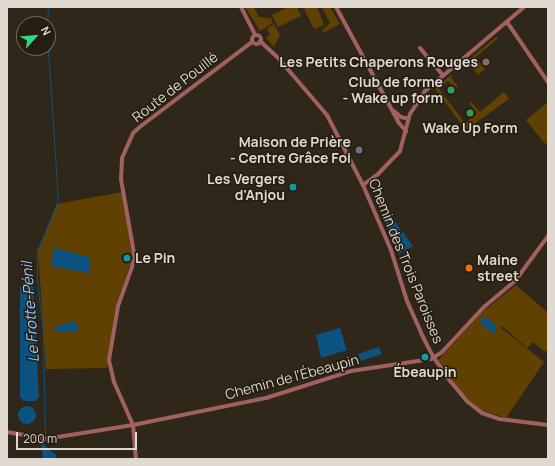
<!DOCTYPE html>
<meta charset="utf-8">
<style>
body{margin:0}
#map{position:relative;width:555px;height:466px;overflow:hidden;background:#2f271a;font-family:Manrope,sans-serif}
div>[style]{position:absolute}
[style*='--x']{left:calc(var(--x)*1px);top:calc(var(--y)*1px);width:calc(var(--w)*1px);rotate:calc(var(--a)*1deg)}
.green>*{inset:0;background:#604101}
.water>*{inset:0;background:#0c5381}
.round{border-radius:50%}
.stream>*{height:1px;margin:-0.5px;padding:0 0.5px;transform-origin:0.5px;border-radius:0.5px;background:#0c5381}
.minor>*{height:4px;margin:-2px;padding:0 2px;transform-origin:2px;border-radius:2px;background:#a06160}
.minor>.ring{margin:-2px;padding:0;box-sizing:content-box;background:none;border:4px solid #a06160;border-radius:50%}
.dots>*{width:11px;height:11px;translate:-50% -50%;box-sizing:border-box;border:2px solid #251d11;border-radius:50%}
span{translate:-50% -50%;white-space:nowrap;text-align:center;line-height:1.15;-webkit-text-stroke:3px #251d11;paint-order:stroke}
.poi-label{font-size:14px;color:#dfd9d1;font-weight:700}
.right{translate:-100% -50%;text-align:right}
.left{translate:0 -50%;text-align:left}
.street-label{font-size:14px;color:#dfd9d1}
.water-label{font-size:15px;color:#91ccfd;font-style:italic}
.frame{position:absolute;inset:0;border:8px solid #dfd9d1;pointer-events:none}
.north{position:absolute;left:16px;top:16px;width:40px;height:40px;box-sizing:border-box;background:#251d11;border:1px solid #6f685e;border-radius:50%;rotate:63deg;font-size:11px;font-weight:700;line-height:16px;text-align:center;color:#dfd9d1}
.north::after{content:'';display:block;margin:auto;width:14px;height:18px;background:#2cd884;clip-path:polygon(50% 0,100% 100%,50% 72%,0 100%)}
.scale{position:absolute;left:16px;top:432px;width:121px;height:18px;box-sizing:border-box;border:2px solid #dfd9d1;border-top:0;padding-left:5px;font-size:12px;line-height:14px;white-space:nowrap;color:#dfd9d1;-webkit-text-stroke:3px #251d11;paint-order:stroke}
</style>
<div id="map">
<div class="green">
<div style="clip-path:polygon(245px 7px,254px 7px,259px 17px,271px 18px,273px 23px,260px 31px)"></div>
<div style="clip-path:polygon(288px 7px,297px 7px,301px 16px,278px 27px,272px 15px)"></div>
<div style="clip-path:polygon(308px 7px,317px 7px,324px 25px,314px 29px,304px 9px)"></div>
<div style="clip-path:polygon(322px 7px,330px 7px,340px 24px,323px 33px,322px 31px,330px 23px)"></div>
<div style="clip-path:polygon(274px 24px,280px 35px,274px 47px,266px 38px,270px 34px,267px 29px)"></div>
<div style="clip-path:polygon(497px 36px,497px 39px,476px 57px,485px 69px,478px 75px,467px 61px)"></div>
<div style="clip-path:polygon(452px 74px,451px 78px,458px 86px,455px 90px,448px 81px,439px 89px,465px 123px,477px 114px,469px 103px,471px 102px,480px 112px,504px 92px,509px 99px,466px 130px,435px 89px)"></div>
<div style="clip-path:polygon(548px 102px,548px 142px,545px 144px,526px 120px)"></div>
<div style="clip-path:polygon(122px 192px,132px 242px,132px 259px,116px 305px,107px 368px,46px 369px,38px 251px,57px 204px)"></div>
<div style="clip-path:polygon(516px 285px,548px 313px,548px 348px,545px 352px,533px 342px,527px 348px,502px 326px,501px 328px,544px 362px,506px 418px,481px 410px,473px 404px,459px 390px,438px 360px,481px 313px)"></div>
</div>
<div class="water">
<div style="clip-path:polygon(392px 218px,413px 246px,399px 254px,385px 221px)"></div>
<div style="clip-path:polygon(54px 248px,89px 257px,89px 273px,51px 266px)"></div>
<div style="clip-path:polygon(23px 283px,29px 283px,33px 287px,39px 397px,36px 401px,24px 401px,20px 397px,20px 288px)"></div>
<div style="clip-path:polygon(484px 316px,497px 326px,494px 334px,480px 323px)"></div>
<div style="clip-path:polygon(76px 321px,78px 331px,55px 332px,55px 327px)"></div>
<div style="clip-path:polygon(340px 328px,347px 350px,321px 358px,316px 335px)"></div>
<div style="clip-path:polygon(379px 347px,382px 354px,361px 361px,358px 354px)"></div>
<div class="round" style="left:18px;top:406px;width:18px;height:18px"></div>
<div style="clip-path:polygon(41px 442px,45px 442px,44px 445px,56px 455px,56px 459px,43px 459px)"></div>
</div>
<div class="stream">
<div style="--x:47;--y:24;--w:17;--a:-87"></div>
<div style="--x:45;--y:438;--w:105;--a:-91.1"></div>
<div style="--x:43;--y:333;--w:53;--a:-96.5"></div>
<div style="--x:37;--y:280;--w:29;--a:-90"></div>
<div style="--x:37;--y:251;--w:55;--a:-67.6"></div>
<div style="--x:58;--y:200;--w:152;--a:-93.8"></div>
</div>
<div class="minor">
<div style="--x:241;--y:7;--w:31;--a:63"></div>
<div style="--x:336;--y:7;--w:132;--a:61.5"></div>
<div style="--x:399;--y:123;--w:11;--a:49"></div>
<div style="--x:507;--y:22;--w:73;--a:55.7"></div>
<div class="ring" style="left:251.5px;top:34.5px;width:5px;height:5px"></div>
<div style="--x:260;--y:41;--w:26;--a:43"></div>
<div style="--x:279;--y:59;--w:74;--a:49.4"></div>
<div style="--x:327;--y:115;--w:79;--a:62.8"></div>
<div style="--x:363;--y:185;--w:71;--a:66.7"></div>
<div style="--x:391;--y:250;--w:53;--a:72.6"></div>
<div style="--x:407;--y:301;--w:35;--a:66"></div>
<div style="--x:421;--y:333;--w:28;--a:63"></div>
<div style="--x:434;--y:358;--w:29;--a:55"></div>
<div style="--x:451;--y:382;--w:26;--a:50"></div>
<div style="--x:468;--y:402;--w:18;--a:38"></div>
<div style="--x:482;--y:413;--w:18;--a:19"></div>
<div style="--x:499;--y:419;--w:49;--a:7"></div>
<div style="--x:420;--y:48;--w:35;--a:50"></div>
<div style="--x:394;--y:111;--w:9;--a:41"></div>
<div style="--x:401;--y:117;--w:8;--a:14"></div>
<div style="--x:363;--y:185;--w:19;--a:-36"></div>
<div style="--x:378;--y:174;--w:32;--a:-46"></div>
<div style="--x:400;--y:151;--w:38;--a:-75"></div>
<div style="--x:410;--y:114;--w:27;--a:-57"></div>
<div style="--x:425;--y:91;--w:130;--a:-40.3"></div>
<div style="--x:7;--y:432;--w:39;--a:10"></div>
<div style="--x:45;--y:439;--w:89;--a:-9"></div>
<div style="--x:133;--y:425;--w:136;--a:-11.5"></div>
<div style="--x:266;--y:398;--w:89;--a:-17.6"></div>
<div style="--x:351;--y:371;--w:81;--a:-8.5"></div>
<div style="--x:431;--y:359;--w:13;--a:-32"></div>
<div style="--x:442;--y:352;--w:62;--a:-47"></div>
<div style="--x:484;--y:307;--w:40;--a:-40"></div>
<div style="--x:515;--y:281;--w:56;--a:-53.7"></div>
<div style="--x:136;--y:459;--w:34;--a:-95"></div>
<div style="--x:133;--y:425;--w:47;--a:-113.8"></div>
<div style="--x:114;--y:382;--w:23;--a:-103"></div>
<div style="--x:109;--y:360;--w:55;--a:-80.5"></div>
<div style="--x:118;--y:306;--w:41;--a:-70.3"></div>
<div style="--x:132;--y:267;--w:14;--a:-82"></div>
<div style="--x:134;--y:253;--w:75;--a:-100"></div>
<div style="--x:121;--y:179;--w:21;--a:-87"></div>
<div style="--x:122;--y:158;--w:27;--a:-66"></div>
<div style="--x:133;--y:133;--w:11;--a:-41"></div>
<div style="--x:141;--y:126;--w:139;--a:-37.1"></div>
</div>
<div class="dots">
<div style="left:486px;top:62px;background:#8d6e63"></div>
<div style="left:451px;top:90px;background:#2e9e5b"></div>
<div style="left:470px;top:113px;background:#2e9e5b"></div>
<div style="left:359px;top:150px;background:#6b7280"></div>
<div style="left:293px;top:187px;background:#0f9aa8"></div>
<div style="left:127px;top:258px;background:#0f9aa8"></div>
<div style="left:469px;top:268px;background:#e8710a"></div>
<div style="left:425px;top:357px;background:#0f9aa8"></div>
</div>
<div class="poi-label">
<span class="right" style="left:478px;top:62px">Les Petits Chaperons Rouges</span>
<span class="right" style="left:443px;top:90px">Club de forme<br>- Wake up form</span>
<span style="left:470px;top:128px">Wake Up Form</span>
<span class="right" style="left:351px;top:150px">Maison de Prière<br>- Centre Grâce Foi</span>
<span class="right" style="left:285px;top:187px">Les Vergers<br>d'Anjou</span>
<span class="left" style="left:135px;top:258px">Le Pin</span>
<span class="left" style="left:477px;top:268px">Maine<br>street</span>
<span style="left:425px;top:372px">Ébeaupin</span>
</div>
<div class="street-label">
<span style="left:175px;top:87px;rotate:-38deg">Route de Pouillé</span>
<span style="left:406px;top:261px;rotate:68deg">Chemin des Trois Paroisses</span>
<span style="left:292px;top:377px;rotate:-15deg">Chemin de l'Ébeaupin</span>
</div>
<div class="water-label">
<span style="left:30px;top:312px;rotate:-94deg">Le Frotte-Pénil</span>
</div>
<div class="frame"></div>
<div class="north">N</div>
<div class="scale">200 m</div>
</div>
